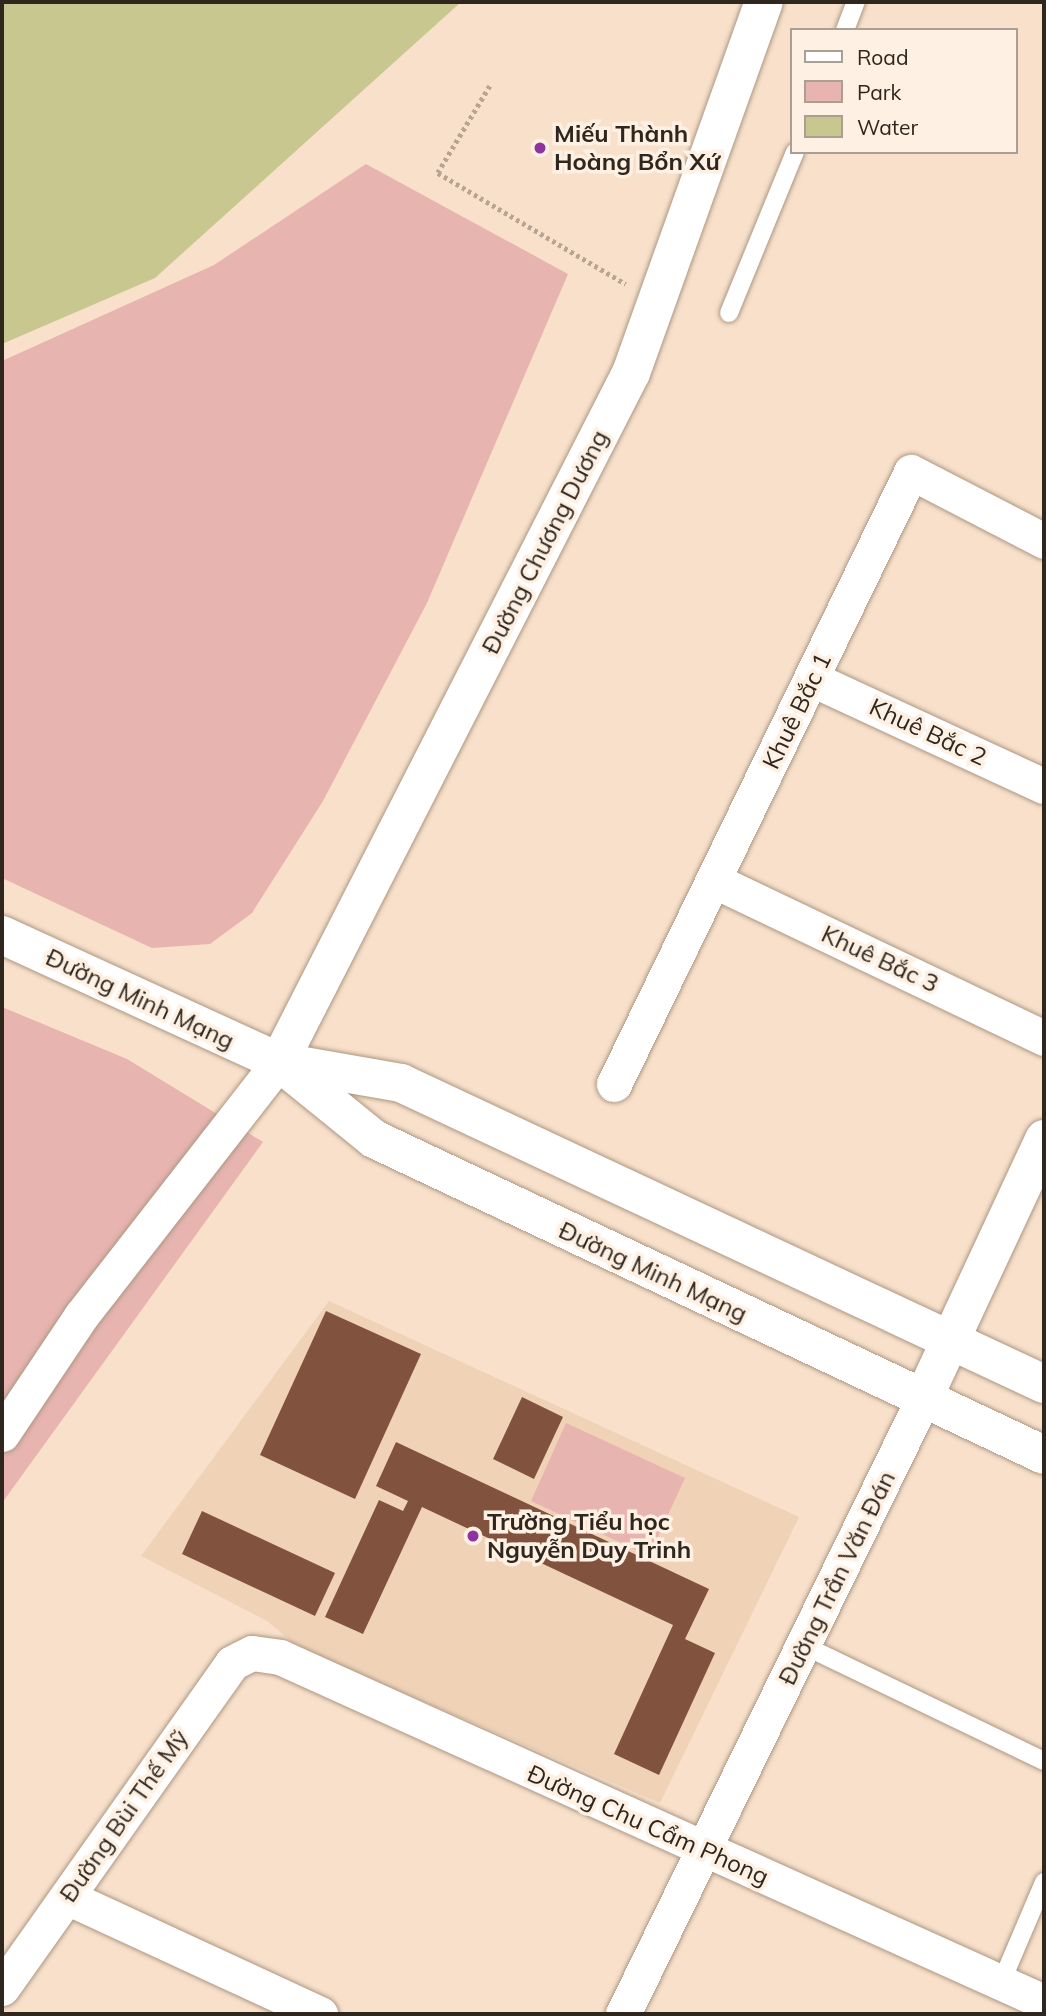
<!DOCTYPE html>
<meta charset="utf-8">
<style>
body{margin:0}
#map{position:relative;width:1046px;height:2016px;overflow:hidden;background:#f8e0ca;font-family:Mulish,sans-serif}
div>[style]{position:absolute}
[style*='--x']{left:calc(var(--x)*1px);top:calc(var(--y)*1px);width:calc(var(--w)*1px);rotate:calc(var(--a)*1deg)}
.built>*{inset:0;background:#f0d3b7}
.green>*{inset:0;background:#e7b4b0}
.water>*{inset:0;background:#c9c790}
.building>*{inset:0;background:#81523d}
.path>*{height:4.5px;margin-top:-2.25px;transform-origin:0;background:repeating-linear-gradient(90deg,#b7a493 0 3.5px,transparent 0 7px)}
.roads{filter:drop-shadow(0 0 2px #ad9783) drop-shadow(0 0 2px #ad9783)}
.lane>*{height:18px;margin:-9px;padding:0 9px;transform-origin:9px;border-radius:9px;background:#fff}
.street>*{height:35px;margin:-17.5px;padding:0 17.5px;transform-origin:17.5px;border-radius:17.5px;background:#fff}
.secondary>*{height:38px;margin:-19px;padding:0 19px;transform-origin:19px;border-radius:19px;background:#fff}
.dots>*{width:19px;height:19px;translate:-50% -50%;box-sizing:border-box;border:4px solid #fef0e2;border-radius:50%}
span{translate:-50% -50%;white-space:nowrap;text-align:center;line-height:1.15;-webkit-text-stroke:7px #fef0e2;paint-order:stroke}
.poi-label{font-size:24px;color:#2f261e;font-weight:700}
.left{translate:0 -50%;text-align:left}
.street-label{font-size:24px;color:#2f261e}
.frame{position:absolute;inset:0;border:4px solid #2f261e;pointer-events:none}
.legend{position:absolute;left:790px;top:28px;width:228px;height:126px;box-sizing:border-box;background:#fef0e2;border:2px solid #ab9f94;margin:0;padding:9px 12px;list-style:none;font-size:21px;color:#2f261e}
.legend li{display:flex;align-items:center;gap:14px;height:35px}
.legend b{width:35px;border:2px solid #ab9f94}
</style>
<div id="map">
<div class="built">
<div style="clip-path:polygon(329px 1301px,799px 1517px,660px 1803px,299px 1648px,267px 1621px,141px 1556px)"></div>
</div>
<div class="green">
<div style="clip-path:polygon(366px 164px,568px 274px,427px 603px,323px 801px,252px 913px,210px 944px,152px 948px,2px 878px,2px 361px,214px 265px)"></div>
<div style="clip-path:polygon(2px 1007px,127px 1059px,263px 1142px,2px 1503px)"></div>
<div style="clip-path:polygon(566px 1423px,685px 1478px,649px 1556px,531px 1501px)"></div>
</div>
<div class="water">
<div style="clip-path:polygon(2px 2px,461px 2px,155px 278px,2px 344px)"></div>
</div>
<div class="building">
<div style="clip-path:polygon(326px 1311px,421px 1354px,355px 1499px,260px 1455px)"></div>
<div style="clip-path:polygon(522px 1397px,563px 1417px,534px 1479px,493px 1459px)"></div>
<div style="clip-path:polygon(396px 1442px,709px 1589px,685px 1639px,715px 1653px,659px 1775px,614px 1754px,673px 1625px,422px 1507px,363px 1634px,325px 1617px,379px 1500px,403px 1511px,408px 1501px,376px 1486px)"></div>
<div style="clip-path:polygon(202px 1511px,335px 1573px,315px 1616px,182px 1554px)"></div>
</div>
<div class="path">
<div style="--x:490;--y:86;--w:101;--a:120.9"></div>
<div style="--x:438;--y:173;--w:218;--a:30.6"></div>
</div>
<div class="roads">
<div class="lane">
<div style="--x:845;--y:30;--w:30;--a:-69"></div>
<div style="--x:729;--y:313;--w:174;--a:-67.7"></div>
<div style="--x:805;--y:1646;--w:265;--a:25.7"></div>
<div style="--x:1001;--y:1983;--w:110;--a:-66.9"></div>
</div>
<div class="street">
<div style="--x:812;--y:679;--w:255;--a:24.8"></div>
<div style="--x:715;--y:881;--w:365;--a:25.5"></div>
<div style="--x:614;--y:1084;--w:680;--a:-64.11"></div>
<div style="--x:911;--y:472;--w:150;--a:27.4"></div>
<div style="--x:2;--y:1434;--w:142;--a:-56.2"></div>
<div style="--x:81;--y:1316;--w:322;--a:-52.1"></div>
<div style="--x:67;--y:1897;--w:279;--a:24.8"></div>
<div style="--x:2;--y:1988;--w:398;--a:-54.7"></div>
<div style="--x:232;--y:1663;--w:22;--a:-27"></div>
<div style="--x:252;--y:1653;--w:28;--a:8"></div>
<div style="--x:280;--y:1657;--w:838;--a:24.3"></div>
<div style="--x:623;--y:2014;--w:684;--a:-64"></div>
</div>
<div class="secondary">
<div style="--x:2;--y:935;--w:305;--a:24.6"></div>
<div style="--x:279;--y:1062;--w:122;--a:39"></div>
<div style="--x:374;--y:1139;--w:741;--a:25.25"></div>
<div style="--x:279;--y:1062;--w:774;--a:-62.94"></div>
<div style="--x:631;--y:373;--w:394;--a:-70.3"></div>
<div style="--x:281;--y:1062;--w:122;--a:9.9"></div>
<div style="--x:401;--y:1083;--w:710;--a:25.09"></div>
<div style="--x:923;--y:1399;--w:287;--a:-65"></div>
</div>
</div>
<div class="dots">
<div style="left:540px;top:148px;background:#8f339e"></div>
<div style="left:473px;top:1536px;background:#8f339e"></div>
</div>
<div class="poi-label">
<span class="left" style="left:554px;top:148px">Miếu Thành<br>Hoàng Bổn Xứ</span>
<span class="left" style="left:487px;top:1536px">Trường Tiểu học<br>Nguyễn Duy Trinh</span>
</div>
<div class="street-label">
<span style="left:545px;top:542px;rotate:-63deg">Đường Chương Dương</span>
<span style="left:797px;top:711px;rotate:-64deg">Khuê Bắc 1</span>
<span style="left:928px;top:732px;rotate:25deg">Khuê Bắc 2</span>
<span style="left:880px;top:959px;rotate:25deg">Khuê Bắc 3</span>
<span style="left:140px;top:999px;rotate:25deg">Đường Minh Mạng</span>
<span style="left:653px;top:1272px;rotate:25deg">Đường Minh Mạng</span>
<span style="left:837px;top:1578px;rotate:-64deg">Đường Trần Văn Đán</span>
<span style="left:124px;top:1816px;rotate:-55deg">Đường Bùi Thế Mỹ</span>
<span style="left:648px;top:1825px;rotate:24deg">Đường Chu Cẩm Phong</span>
</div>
<div class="frame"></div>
<ul class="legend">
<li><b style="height:9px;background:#fff"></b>Road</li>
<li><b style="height:19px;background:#e7b4b0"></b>Park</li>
<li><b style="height:19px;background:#c9c790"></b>Water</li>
</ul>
</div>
